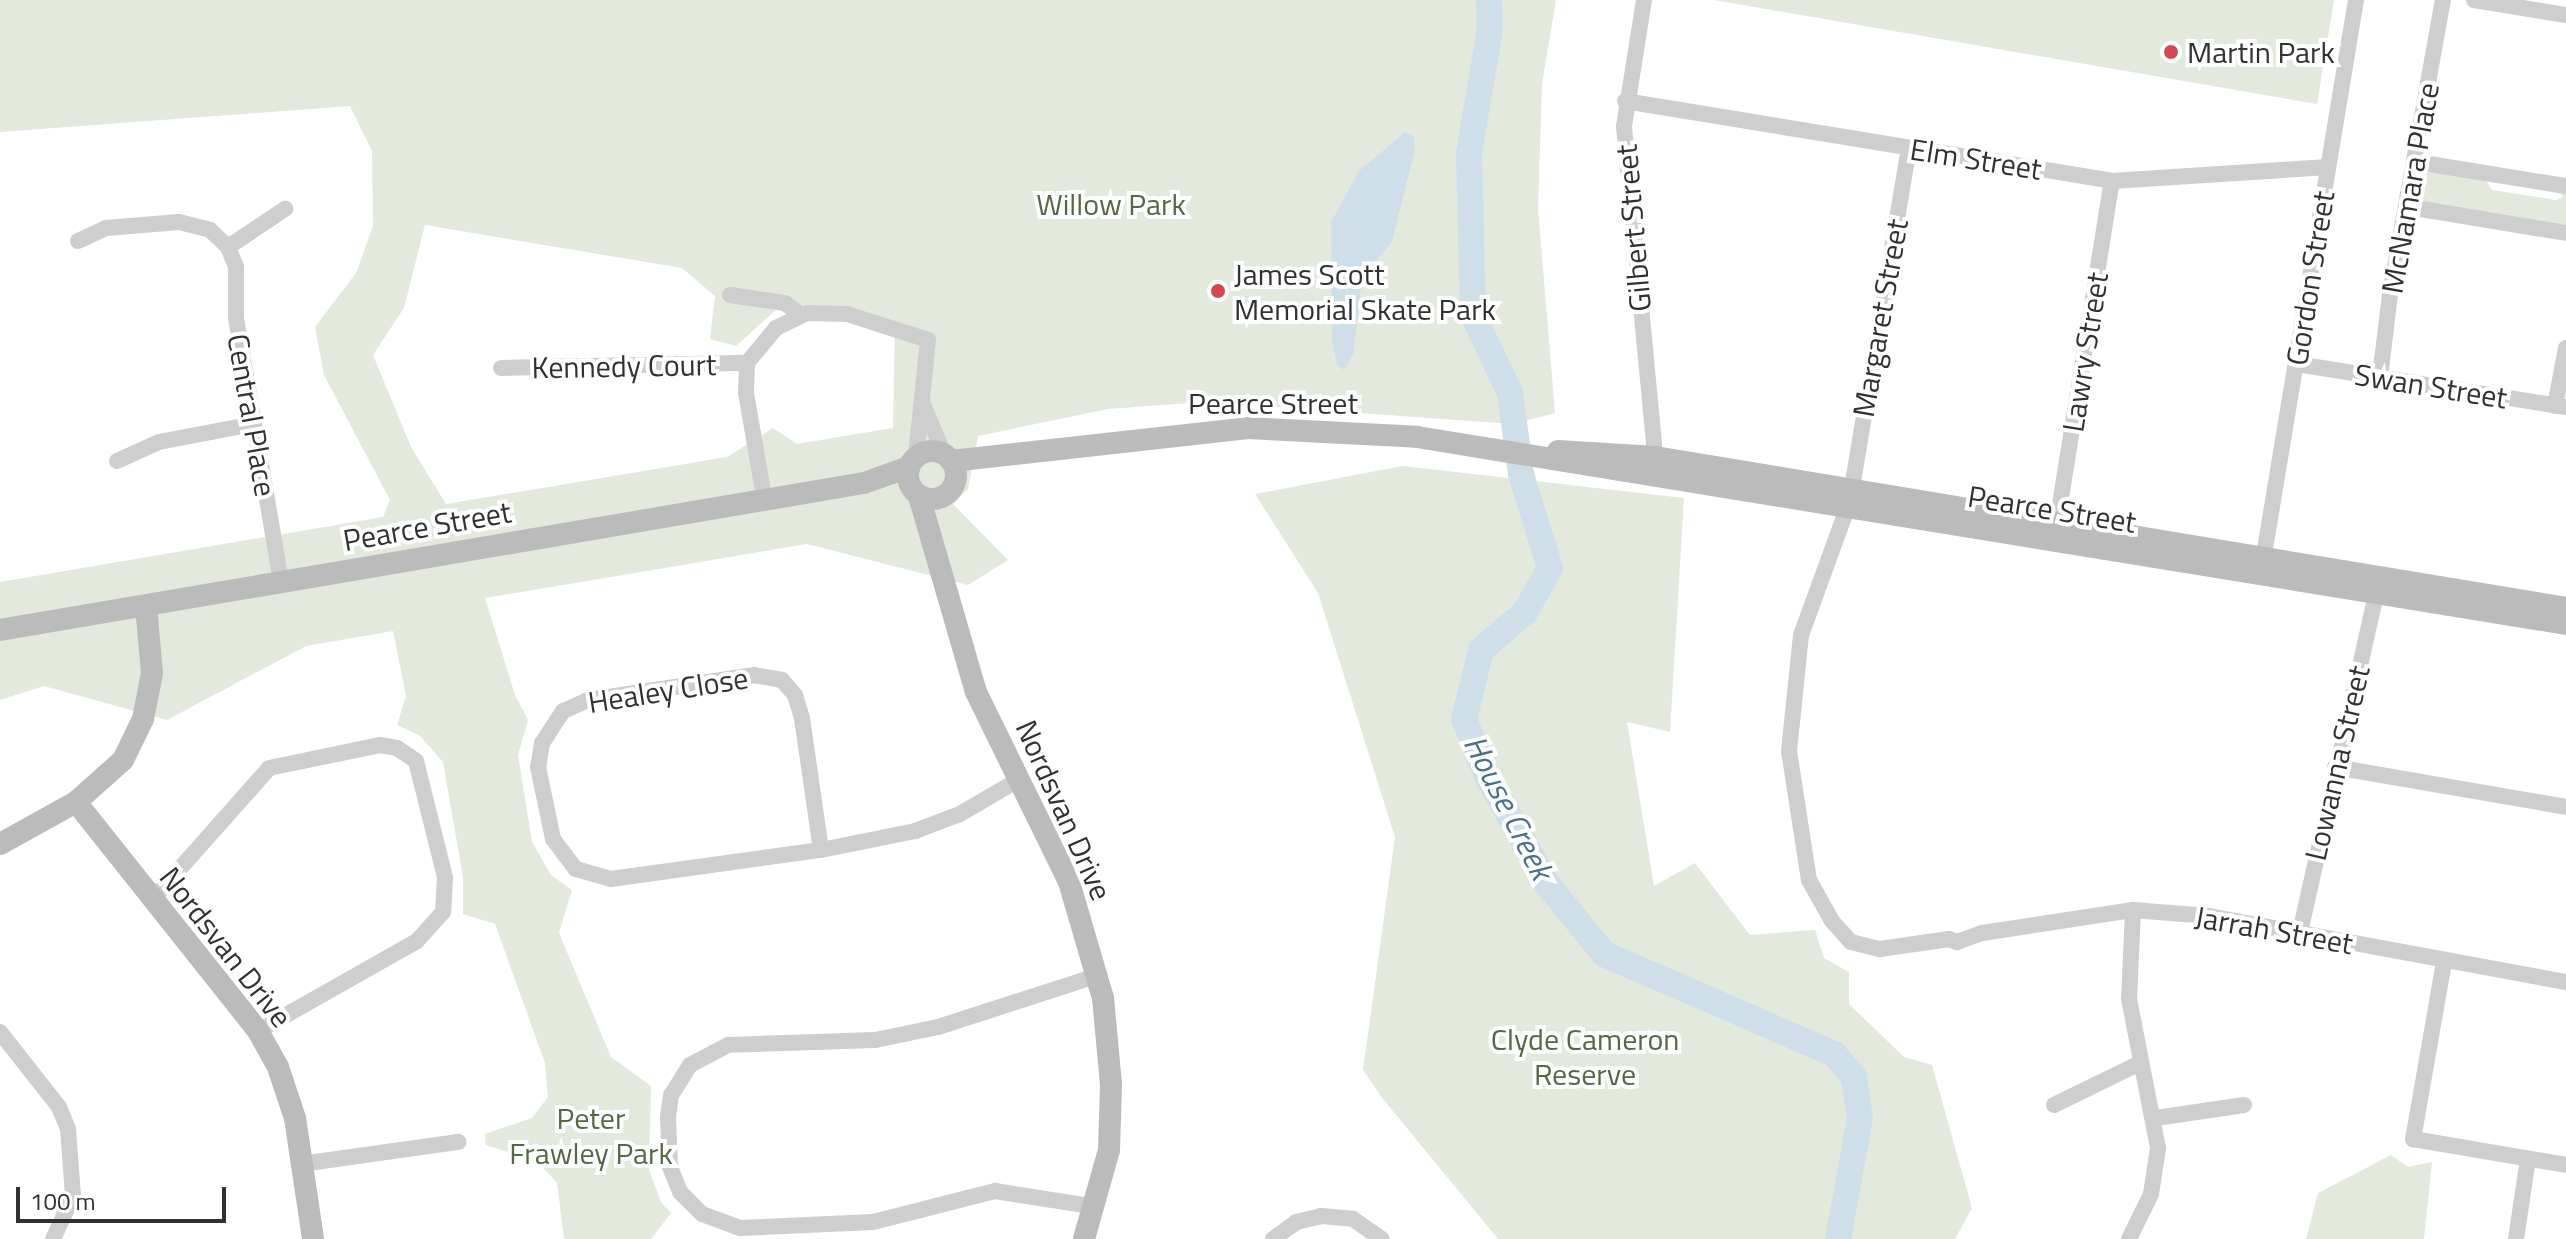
<!DOCTYPE html>
<style>
body{margin:0}
#map{position:relative;width:2566px;height:1239px;overflow:hidden;background:#fff;font-family:"Titillium Web",sans-serif}
div>[style]{position:absolute}
[style*='--x']{left:calc(var(--x)*1px);top:calc(var(--y)*1px);width:calc(var(--w)*1px);rotate:calc(var(--a)*1deg)}
.green>*{inset:0;background:#e3e9dd}
.water>*{inset:0;background:#cfdfe9}
.river>*{height:26px;margin:-13px;padding:0 13px;transform-origin:13px;border-radius:13px;background:#cfdfe9}
.street>*{height:16px;margin:-8px;padding:0 8px;transform-origin:8px;border-radius:8px;background:#cecece}
.secondary>*{height:22px;margin:-11px;padding:0 11px;transform-origin:11px;border-radius:11px;background:#bbb}
.secondary>.ring{margin:-11px;padding:0;box-sizing:content-box;background:none;border:22px solid #bbb;border-radius:50%}
.dots>*{width:22px;height:22px;translate:-50% -50%;box-sizing:border-box;border:4px solid #fff;border-radius:50%}
span{translate:-50% -50%;white-space:nowrap;text-align:center;line-height:1.15;-webkit-text-stroke:8px #fff;paint-order:stroke}
.poi-label{font-size:30px;color:#313131}
.left{translate:0 -50%;text-align:left}
.street-label{font-size:30px;color:#313131}
.park-label{font-size:30px;color:#546842}
.water-label{font-size:32px;color:#46708b;font-style:italic}
.scale{position:absolute;left:16px;top:1187px;width:210px;height:36px;box-sizing:border-box;border:4px solid #313131;border-top:0;padding-left:10px;font-size:24px;line-height:28px;white-space:nowrap;color:#313131;-webkit-text-stroke:6px #fff;paint-order:stroke}
</style>
<div id="map">
<div class="green">
<div style="clip-path:polygon(evenodd,0 0,1556px 0,1542px 84px,1538px 209px,1555px 413px,1514px 424px,1204px 402px,1108px 409px,978px 436px,968px 489px,953px 504px,1008px 560px,968px 585px,807px 544px,485px 598px,515px 695px,528px 720px,518px 755px,532px 842px,551px 875px,572px 890px,559px 933px,611px 1057px,651px 1086px,649px 1170px,661px 1202px,671px 1213px,651px 1239px,564px 1239px,557px 1183px,538px 1162px,486px 1145px,485px 1134px,532px 1118px,548px 1097px,545px 1063px,495px 924px,463px 914px,463px 877px,443px 762px,419px 735px,397px 725px,406px 696px,393px 631px,306px 646px,167px 720px,44px 686px,0 700px,0 582px,383px 517px,390px 500px,324px 375px,315px 327px,356px 273px,373px 226px,372px 151px,350px 106px,0 132px,0 0,425px 225px,682px 268px,715px 296px,710px 339px,736px 346px,776px 310px,895px 323px,893px 428px,797px 444px,773px 428px,727px 457px,446px 504px,411px 447px,373px 355px,404px 308px,425px 225px)"></div>
<div style="clip-path:polygon(1714px 0,2334px 0,2317px 104px)"></div>
<div style="clip-path:polygon(2431px 170px,2484px 177px,2492px 190px,2556px 200px,2563px 197px,2557px 189px,2566px 191px,2566px 228px,2423px 202px,2421px 178px)"></div>
<div style="clip-path:polygon(1402px 466px,1684px 498px,1670px 732px,1627px 722px,1654px 886px,1695px 863px,1750px 935px,1815px 930px,1824px 958px,1849px 972px,1849px 1004px,1904px 1057px,1932px 1065px,1972px 1208px,1955px 1239px,1498px 1239px,1383px 1099px,1363px 1070px,1395px 837px,1318px 593px,1255px 494px)"></div>
<div style="clip-path:polygon(2391px 1155px,2408px 1167px,2432px 1162px,2424px 1239px,2306px 1239px,2318px 1193px)"></div>
</div>
<div class="water">
<div style="clip-path:polygon(1405px 132px,1414px 137px,1415px 149px,1392px 241px,1362px 279px,1353px 355px,1344px 370px,1337px 365px,1332px 341px,1331px 222px,1359px 171px)"></div>
</div>
<div class="river">
<div style="--x:1489;--y:0;--w:29;--a:88"></div>
<div style="--x:1490;--y:29;--w:126;--a:99.6"></div>
<div style="--x:1469;--y:153;--w:162;--a:88.6"></div>
<div style="--x:1473;--y:315;--w:86;--a:64.6"></div>
<div style="--x:1510;--y:393;--w:82;--a:82.3"></div>
<div style="--x:1521;--y:474;--w:98;--a:72.9"></div>
<div style="--x:1550;--y:568;--w:51;--a:119.6"></div>
<div style="--x:1525;--y:612;--w:58;--a:139.2"></div>
<div style="--x:1481;--y:650;--w:71;--a:103.8"></div>
<div style="--x:1464;--y:719;--w:59;--a:68.2"></div>
<div style="--x:1486;--y:774;--w:126;--a:61"></div>
<div style="--x:1547;--y:884;--w:90;--a:50.8"></div>
<div style="--x:1604;--y:954;--w:251;--a:23.5"></div>
<div style="--x:1834;--y:1054;--w:30;--a:49"></div>
<div style="--x:1854;--y:1077;--w:41;--a:81.7"></div>
<div style="--x:1860;--y:1118;--w:123;--a:100.3"></div>
</div>
<div class="street">
<div style="--x:1644;--y:0;--w:128;--a:99"></div>
<div style="--x:1624;--y:126;--w:332;--a:84.6"></div>
<div style="--x:2474;--y:0;--w:93;--a:9.3"></div>
<div style="--x:1625;--y:101;--w:494;--a:9.3"></div>
<div style="--x:2112;--y:181;--w:216;--a:-3.7"></div>
<div style="--x:2417;--y:162;--w:151;--a:9.2"></div>
<div style="--x:2409;--y:207;--w:159;--a:9.4"></div>
<div style="--x:78;--y:241;--w:31;--a:-25"></div>
<div style="--x:106;--y:228;--w:73;--a:-4.7"></div>
<div style="--x:179;--y:222;--w:32;--a:14"></div>
<div style="--x:210;--y:230;--w:25;--a:43"></div>
<div style="--x:228;--y:247;--w:22;--a:68"></div>
<div style="--x:236;--y:267;--w:51;--a:90"></div>
<div style="--x:236;--y:318;--w:268;--a:80.3"></div>
<div style="--x:228;--y:247;--w:69;--a:-33.7"></div>
<div style="--x:730;--y:295;--w:56;--a:8.3"></div>
<div style="--x:785;--y:303;--w:20;--a:37"></div>
<div style="--x:2297;--y:364;--w:272;--a:9.1"></div>
<div style="--x:501;--y:368;--w:246;--a:-1.2"></div>
<div style="--x:2380;--y:377;--w:84;--a:-83.1"></div>
<div style="--x:2390;--y:294;--w:299;--a:-79.8"></div>
<div style="--x:922;--y:402;--w:56;--a:67.1"></div>
<div style="--x:2555;--y:406;--w:59;--a:-79.3"></div>
<div style="--x:117;--y:461;--w:46;--a:-24.3"></div>
<div style="--x:159;--y:442;--w:96;--a:-10.8"></div>
<div style="--x:1852;--y:488;--w:345;--a:-80.5"></div>
<div style="--x:764;--y:497;--w:106;--a:-99.8"></div>
<div style="--x:746;--y:393;--w:30;--a:-88"></div>
<div style="--x:747;--y:363;--w:45;--a:-50.4"></div>
<div style="--x:776;--y:328;--w:34;--a:-26"></div>
<div style="--x:807;--y:313;--w:40;--a:1.4"></div>
<div style="--x:847;--y:314;--w:85;--a:17.8"></div>
<div style="--x:928;--y:340;--w:118;--a:95.9"></div>
<div style="--x:1848;--y:506;--w:137;--a:110"></div>
<div style="--x:1801;--y:635;--w:117;--a:95.9"></div>
<div style="--x:1789;--y:751;--w:131;--a:81.2"></div>
<div style="--x:1809;--y:880;--w:47;--a:60.7"></div>
<div style="--x:1832;--y:921;--w:28;--a:48"></div>
<div style="--x:1851;--y:942;--w:30;--a:14"></div>
<div style="--x:1880;--y:949;--w:70;--a:-8.2"></div>
<div style="--x:1949;--y:939;--w:9;--a:21"></div>
<div style="--x:1957;--y:942;--w:27;--a:-20"></div>
<div style="--x:1982;--y:933;--w:153;--a:-8.7"></div>
<div style="--x:2133;--y:910;--w:76;--a:4.5"></div>
<div style="--x:2209;--y:916;--w:363;--a:10.5"></div>
<div style="--x:2057;--y:523;--w:346;--a:-80.9"></div>
<div style="--x:2264;--y:555;--w:563;--a:-80.59"></div>
<div style="--x:2335;--y:767;--w:234;--a:9.8"></div>
<div style="--x:821;--y:850;--w:133;--a:-98.2"></div>
<div style="--x:802;--y:718;--w:24;--a:-107"></div>
<div style="--x:795;--y:695;--w:20;--a:-131"></div>
<div style="--x:782;--y:680;--w:27;--a:-170"></div>
<div style="--x:755;--y:675;--w:169;--a:171.5"></div>
<div style="--x:588;--y:700;--w:27;--a:156"></div>
<div style="--x:563;--y:711;--w:38;--a:123"></div>
<div style="--x:542;--y:743;--w:24;--a:99"></div>
<div style="--x:538;--y:767;--w:74;--a:78.2"></div>
<div style="--x:553;--y:839;--w:38;--a:53"></div>
<div style="--x:576;--y:869;--w:36;--a:16"></div>
<div style="--x:611;--y:879;--w:212;--a:-7.9"></div>
<div style="--x:821;--y:850;--w:96;--a:-11.4"></div>
<div style="--x:915;--y:831;--w:48;--a:-20.7"></div>
<div style="--x:960;--y:814;--w:69;--a:-30.3"></div>
<div style="--x:152;--y:900;--w:176;--a:-48.4"></div>
<div style="--x:269;--y:768;--w:113;--a:-11.7"></div>
<div style="--x:380;--y:745;--w:17;--a:10"></div>
<div style="--x:397;--y:748;--w:23;--a:34"></div>
<div style="--x:416;--y:761;--w:120;--a:76"></div>
<div style="--x:445;--y:877;--w:35;--a:93"></div>
<div style="--x:443;--y:912;--w:39;--a:132"></div>
<div style="--x:417;--y:941;--w:183;--a:150.5"></div>
<div style="--x:2300;--y:932;--w:346;--a:-77.3"></div>
<div style="--x:2444;--y:962;--w:180;--a:99.9"></div>
<div style="--x:2413;--y:1139;--w:155;--a:9.6"></div>
<div style="--x:1096;--y:976;--w:166;--a:162.1"></div>
<div style="--x:938;--y:1027;--w:64;--a:168.3"></div>
<div style="--x:875;--y:1040;--w:147;--a:178.1"></div>
<div style="--x:728;--y:1045;--w:43;--a:152.2"></div>
<div style="--x:690;--y:1065;--w:36;--a:122"></div>
<div style="--x:671;--y:1095;--w:22;--a:98"></div>
<div style="--x:668;--y:1117;--w:50;--a:87.7"></div>
<div style="--x:670;--y:1167;--w:27;--a:68"></div>
<div style="--x:680;--y:1192;--w:31;--a:45"></div>
<div style="--x:702;--y:1214;--w:40;--a:20.2"></div>
<div style="--x:740;--y:1228;--w:133;--a:-2.6"></div>
<div style="--x:873;--y:1222;--w:126;--a:-14.3"></div>
<div style="--x:995;--y:1191;--w:102;--a:9"></div>
<div style="--x:0;--y:1032;--w:95;--a:51.8"></div>
<div style="--x:59;--y:1107;--w:24;--a:68"></div>
<div style="--x:68;--y:1129;--w:67;--a:85.7"></div>
<div style="--x:73;--y:1196;--w:47;--a:114.9"></div>
<div style="--x:2054;--y:1105;--w:96;--a:-26"></div>
<div style="--x:2156;--y:1118;--w:89;--a:-8.4"></div>
<div style="--x:301;--y:1164;--w:159;--a:-8"></div>
<div style="--x:1273;--y:1239;--w:29;--a:-36"></div>
<div style="--x:1296;--y:1222;--w:26;--a:-13"></div>
<div style="--x:1321;--y:1216;--w:32;--a:5"></div>
<div style="--x:1353;--y:1219;--w:35;--a:35"></div>
<div style="--x:2129;--y:1239;--w:50;--a:-63.9"></div>
<div style="--x:2151;--y:1194;--w:47;--a:-81.3"></div>
<div style="--x:2158;--y:1148;--w:152;--a:-101"></div>
<div style="--x:2129;--y:999;--w:89;--a:-87.4"></div>
<div style="--x:2516;--y:1239;--w:81;--a:-81.5"></div>
</div>
<div class="secondary">
<div class="ring" style="left:908px;top:451px;width:26px;height:26px"></div>
<div style="--x:1558;--y:451;--w:97;--a:3.5"></div>
<div style="--x:1655;--y:457;--w:923;--a:9.41"></div>
<div style="--x:951;--y:461;--w:299;--a:-6.3"></div>
<div style="--x:1248;--y:428;--w:169;--a:3"></div>
<div style="--x:1417;--y:437;--w:1164;--a:9.24"></div>
<div style="--x:919;--y:496;--w:204;--a:73.8"></div>
<div style="--x:976;--y:692;--w:212;--a:63.9"></div>
<div style="--x:1069;--y:882;--w:121;--a:73.7"></div>
<div style="--x:1103;--y:998;--w:86;--a:84.7"></div>
<div style="--x:1111;--y:1084;--w:66;--a:91.7"></div>
<div style="--x:1109;--y:1150;--w:92;--a:105.7"></div>
<div style="--x:0;--y:630;--w:876;--a:-9.66"></div>
<div style="--x:864;--y:483;--w:48;--a:-19.6"></div>
<div style="--x:76;--y:802;--w:293;--a:51.5"></div>
<div style="--x:258;--y:1031;--w:41;--a:60.9"></div>
<div style="--x:278;--y:1067;--w:54;--a:71.6"></div>
<div style="--x:295;--y:1118;--w:122;--a:81.5"></div>
<div style="--x:0;--y:844;--w:87;--a:-28.9"></div>
<div style="--x:76;--y:802;--w:63;--a:-41.8"></div>
<div style="--x:123;--y:760;--w:46;--a:-64"></div>
<div style="--x:143;--y:719;--w:47;--a:-78.9"></div>
<div style="--x:152;--y:673;--w:67;--a:-95.1"></div>
</div>
<div class="dots">
<div style="left:2171px;top:52px;background:#d34751"></div>
<div style="left:1218px;top:291px;background:#d34751"></div>
</div>
<div class="poi-label">
<span class="left" style="left:2187px;top:52px">Martin Park</span>
<span class="left" style="left:1234px;top:291px">James Scott<br>Memorial Skate Park</span>
</div>
<div class="street-label">
<span style="left:1976px;top:159px;rotate:9deg">Elm Street</span>
<span style="left:2410px;top:188px;rotate:-80deg">McNamara Place</span>
<span style="left:1633px;top:228px;rotate:-95deg">Gilbert Street</span>
<span style="left:2310px;top:278px;rotate:-81deg">Gordon Street</span>
<span style="left:1880px;top:318px;rotate:-80deg">Margaret Street</span>
<span style="left:2085px;top:352px;rotate:-81deg">Lawry Street</span>
<span style="left:624px;top:366px;rotate:-1deg">Kennedy Court</span>
<span style="left:2431px;top:386px;rotate:9deg">Swan Street</span>
<span style="left:1273px;top:403px">Pearce Street</span>
<span style="left:252px;top:415px;rotate:80deg">Central Place</span>
<span style="left:2052px;top:509px;rotate:9deg">Pearce Street</span>
<span style="left:427px;top:526px;rotate:-10deg">Pearce Street</span>
<span style="left:668px;top:690px;rotate:-9deg">Healey Close</span>
<span style="left:2337px;top:763px;rotate:-77deg">Lowanna Street</span>
<span style="left:1064px;top:810px;rotate:66deg">Nordsvan Drive</span>
<span style="left:2274px;top:930px;rotate:10deg">Jarrah Street</span>
<span style="left:226px;top:947px;rotate:52deg">Nordsvan Drive</span>
</div>
<div class="park-label">
<span style="left:1111px;top:204px">Willow Park</span>
<span style="left:1585px;top:1056px">Clyde Cameron<br>Reserve</span>
<span style="left:591px;top:1135px">Peter<br>Frawley Park</span>
</div>
<div class="water-label">
<span style="left:1509px;top:807px;rotate:63deg">House Creek</span>
</div>
<div class="scale">100 m</div>
</div>
